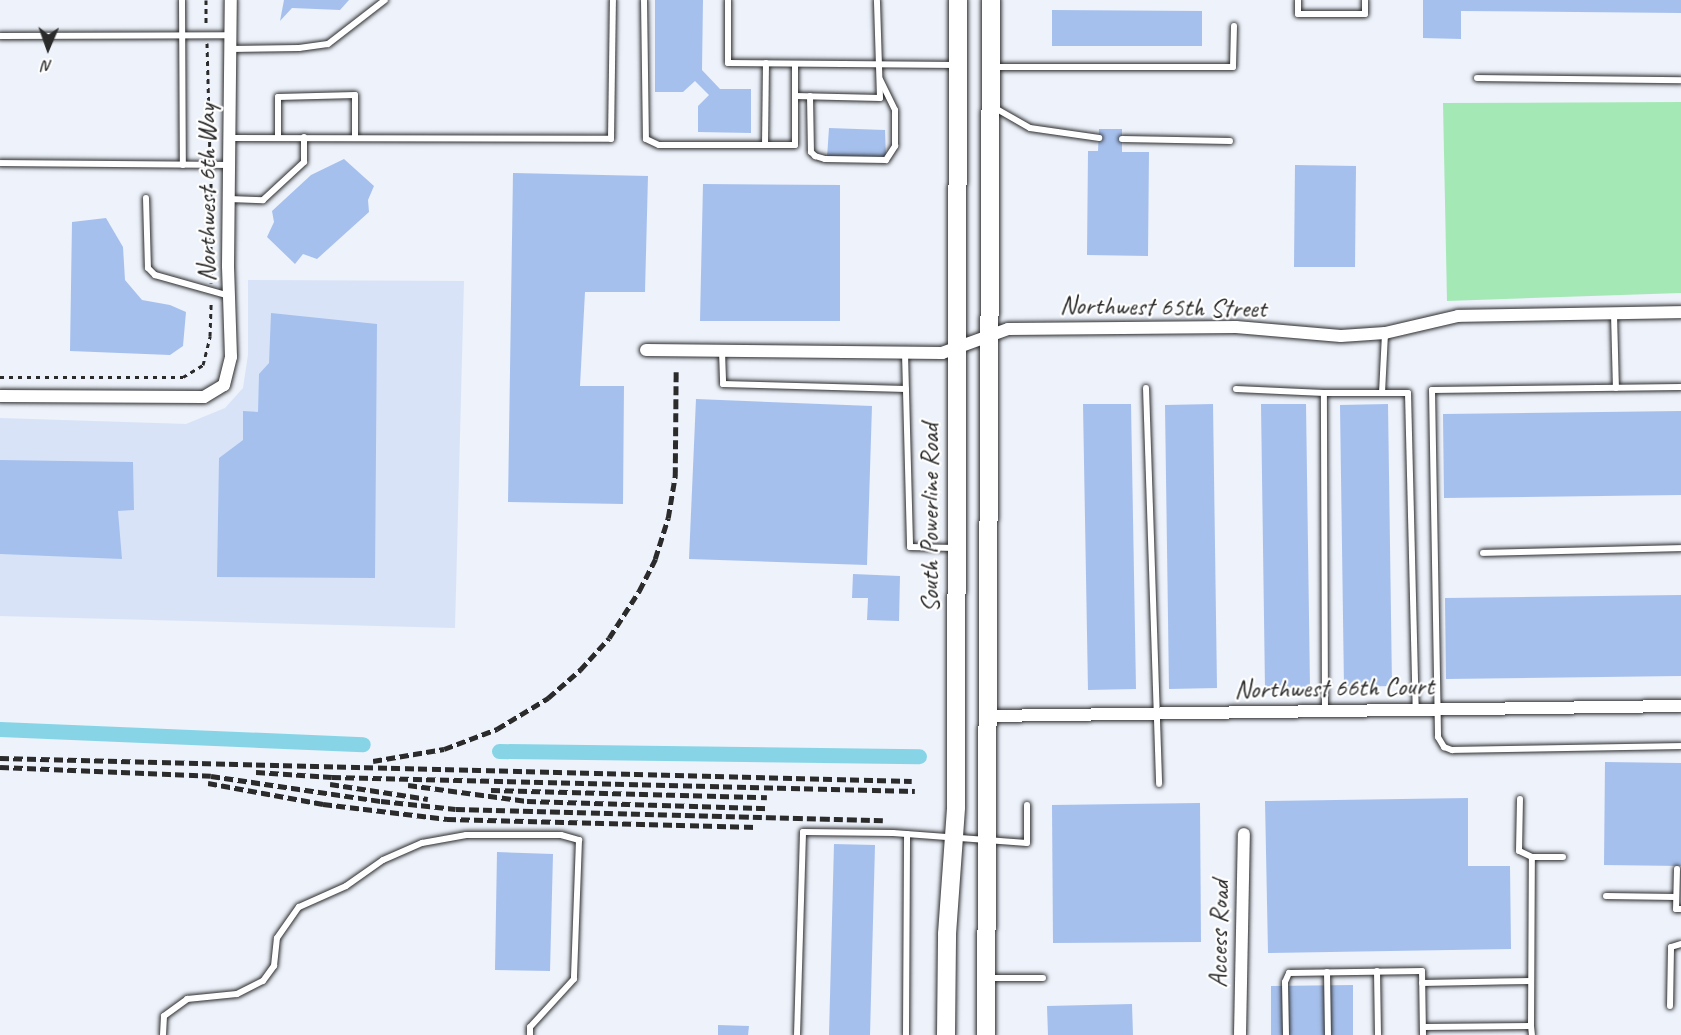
<!DOCTYPE html>
<style>
body{margin:0}
#map{position:relative;width:1681px;height:1035px;overflow:hidden;background:#edf2fb;font-family:Caveat,sans-serif}
div>[style]{position:absolute}
[style*='--x']{left:calc(var(--x)*1px);top:calc(var(--y)*1px);width:calc(var(--w)*1px);rotate:calc(var(--a)*1deg)}
.built>*{inset:0;background:#d8e3f7}
.green>*{inset:0;background:#a4e9b5}
.canal>*{height:15px;margin:-7.5px;padding:0 7.5px;transform-origin:7.5px;border-radius:7.5px;background:#87d4e6}
.building>*{inset:0;background:#a6c0ed}
.path>*{height:3px;margin-top:-1.5px;transform-origin:0;background:repeating-linear-gradient(90deg,#2b2b2b 0 4.5px,transparent 0 9px)}
.roads{filter:drop-shadow(0 0 2px #2b2b2b) drop-shadow(0 0 2px #2b2b2b)}
.service>*{height:6px;margin:-3px;padding:0 3px;transform-origin:3px;border-radius:3px;background:#fff}
.minor>*{height:12px;margin:-6px;padding:0 6px;transform-origin:6px;border-radius:6px;background:#fff}
.secondary>*{height:18px;margin:-9px;padding:0 9px;transform-origin:9px;border-radius:9px;background:#fff}
.rail>*{height:4.5px;margin-top:-2.25px;transform-origin:0;background:repeating-linear-gradient(90deg,#2b2b2b 0 9px,transparent 0 13.5px)}
span{translate:-50% -50%;white-space:nowrap;text-align:center;line-height:1.15;-webkit-text-stroke:4.5px #fff;paint-order:stroke}
.street-label{font-size:26px;color:#2b2b2b}
.north{position:absolute;left:18px;top:18px;width:60px;height:60px;-webkit-text-stroke:4px #fff;paint-order:stroke;rotate:182deg;font-size:16px;font-weight:700;line-height:24px;text-align:center;color:#2b2b2b}
.north::after{content:'';display:block;margin:auto;width:21px;height:27px;background:#2b2b2b;clip-path:polygon(50% 0,100% 100%,50% 72%,0 100%)}
</style>
<div id="map">
<div class="built">
<div style="clip-path:polygon(248px 280px,464px 281px,455px 628px,0 616px,0 418px,186px 424px,225px 408px,243px 388px,248px 355px)"></div>
</div>
<div class="green">
<div style="clip-path:polygon(1681px 102px,1681px 293px,1447px 301px,1443px 103px)"></div>
</div>
<div class="canal">
<div style="--x:0;--y:729;--w:363;--a:2.4"></div>
<div style="--x:499;--y:751;--w:420;--a:0.7"></div>
</div>
<div class="building">
<div style="clip-path:polygon(284px 0,349px 0,340px 10px,292px 8px,280px 21px)"></div>
<div style="clip-path:polygon(655px 0,703px 0,702px 70px,720px 89px,751px 89px,751px 133px,698px 132px,698px 106px,709px 95px,695px 81px,683px 92px,655px 92px)"></div>
<div style="clip-path:polygon(1423px 0,1681px 0,1681px 13px,1461px 11px,1461px 39px,1423px 38px)"></div>
<div style="clip-path:polygon(1052px 10px,1202px 11px,1202px 46px,1052px 46px)"></div>
<div style="clip-path:polygon(829px 128px,885px 130px,886px 159px,827px 158px)"></div>
<div style="clip-path:polygon(1099px 129px,1122px 129px,1122px 152px,1149px 152px,1148px 256px,1087px 255px,1088px 151px,1098px 151px)"></div>
<div style="clip-path:polygon(344px 159px,374px 186px,368px 200px,369px 212px,317px 259px,303px 254px,295px 264px,267px 237px,274px 222px,272px 211px,311px 175px)"></div>
<div style="clip-path:polygon(1295px 165px,1356px 166px,1355px 267px,1294px 267px)"></div>
<div style="clip-path:polygon(513px 173px,648px 176px,645px 292px,585px 292px,580px 386px,624px 386px,623px 504px,508px 502px)"></div>
<div style="clip-path:polygon(703px 184px,840px 185px,840px 321px,700px 321px)"></div>
<div style="clip-path:polygon(106px 218px,123px 247px,125px 280px,142px 300px,170px 305px,186px 312px,183px 346px,170px 355px,70px 351px,72px 222px)"></div>
<div style="clip-path:polygon(271px 313px,377px 324px,375px 578px,217px 577px,219px 458px,243px 440px,243px 411px,258px 412px,259px 374px,269px 363px)"></div>
<div style="clip-path:polygon(696px 399px,872px 406px,867px 565px,689px 559px)"></div>
<div style="clip-path:polygon(1083px 404px,1131px 404px,1136px 689px,1088px 690px)"></div>
<div style="clip-path:polygon(1213px 404px,1217px 688px,1169px 689px,1165px 405px)"></div>
<div style="clip-path:polygon(1261px 404px,1306px 404px,1310px 688px,1265px 688px)"></div>
<div style="clip-path:polygon(1388px 404px,1392px 686px,1344px 687px,1340px 405px)"></div>
<div style="clip-path:polygon(1681px 411px,1681px 495px,1444px 498px,1443px 414px)"></div>
<div style="clip-path:polygon(0 460px,133px 462px,134px 510px,118px 511px,122px 559px,0 554px)"></div>
<div style="clip-path:polygon(853px 574px,900px 576px,899px 621px,867px 620px,868px 598px,852px 598px)"></div>
<div style="clip-path:polygon(1681px 595px,1681px 676px,1446px 679px,1445px 598px)"></div>
<div style="clip-path:polygon(1605px 762px,1681px 763px,1681px 866px,1604px 865px)"></div>
<div style="clip-path:polygon(1468px 798px,1468px 866px,1510px 866px,1511px 949px,1268px 953px,1265px 801px)"></div>
<div style="clip-path:polygon(1200px 803px,1201px 942px,1053px 943px,1052px 805px)"></div>
<div style="clip-path:polygon(834px 844px,875px 845px,870px 1035px,829px 1035px)"></div>
<div style="clip-path:polygon(497px 852px,553px 854px,550px 971px,495px 970px)"></div>
<div style="clip-path:polygon(1353px 985px,1353px 1035px,1271px 1035px,1271px 986px)"></div>
<div style="clip-path:polygon(1132px 1004px,1133px 1035px,1048px 1035px,1047px 1006px)"></div>
<div style="clip-path:polygon(718px 1025px,749px 1026px,748px 1035px,718px 1035px)"></div>
</div>
<div class="path">
<div style="--x:206;--y:0;--w:25;--a:90"></div>
<div style="--x:207;--y:43;--w:114;--a:88.5"></div>
<div style="--x:211;--y:175;--w:108;--a:90"></div>
<div style="--x:0;--y:377;--w:183;--a:0"></div>
<div style="--x:183;--y:377;--w:23;--a:-31"></div>
<div style="--x:203;--y:365;--w:30;--a:-76"></div>
<div style="--x:210;--y:336;--w:35;--a:-88"></div>
</div>
<div class="roads">
<div class="service">
<div style="--x:182;--y:0;--w:165;--a:89.7"></div>
<div style="--x:644;--y:0;--w:139;--a:89.2"></div>
<div style="--x:646;--y:139;--w:14;--a:25"></div>
<div style="--x:659;--y:145;--w:136;--a:0"></div>
<div style="--x:795;--y:145;--w:81;--a:-90"></div>
<div style="--x:728;--y:0;--w:63;--a:90"></div>
<div style="--x:728;--y:63;--w:229;--a:0.5"></div>
<div style="--x:1298;--y:0;--w:14;--a:90"></div>
<div style="--x:1298;--y:14;--w:67;--a:0"></div>
<div style="--x:1365;--y:14;--w:14;--a:-90"></div>
<div style="--x:0;--y:36;--w:230;--a:-0.2"></div>
<div style="--x:230;--y:49;--w:69;--a:-0.8"></div>
<div style="--x:299;--y:48;--w:29;--a:-8"></div>
<div style="--x:328;--y:44;--w:72;--a:-37.7"></div>
<div style="--x:992;--y:67;--w:241;--a:0"></div>
<div style="--x:1233;--y:67;--w:41;--a:-88.6"></div>
<div style="--x:1477;--y:78;--w:204;--a:0.6"></div>
<div style="--x:795;--y:96;--w:85;--a:1.3"></div>
<div style="--x:880;--y:98;--w:98;--a:-91.8"></div>
<div style="--x:810;--y:96;--w:56;--a:89"></div>
<div style="--x:811;--y:152;--w:6;--a:45"></div>
<div style="--x:815;--y:156;--w:10;--a:17"></div>
<div style="--x:825;--y:159;--w:61;--a:0.9"></div>
<div style="--x:886;--y:160;--w:17;--a:-57"></div>
<div style="--x:895;--y:146;--w:36;--a:-90"></div>
<div style="--x:895;--y:110;--w:34;--a:-116"></div>
<div style="--x:995;--y:108;--w:40;--a:29.7"></div>
<div style="--x:1030;--y:128;--w:70;--a:8.2"></div>
<div style="--x:278;--y:137;--w:40;--a:-90"></div>
<div style="--x:278;--y:97;--w:77;--a:-1.5"></div>
<div style="--x:355;--y:95;--w:42;--a:90"></div>
<div style="--x:229;--y:138;--w:382;--a:0.1"></div>
<div style="--x:611;--y:139;--w:139;--a:-89.2"></div>
<div style="--x:1122;--y:139;--w:108;--a:1.1"></div>
<div style="--x:765;--y:145;--w:82;--a:-89.3"></div>
<div style="--x:0;--y:163;--w:229;--a:0.5"></div>
<div style="--x:146;--y:198;--w:70;--a:88.4"></div>
<div style="--x:148;--y:268;--w:10;--a:45"></div>
<div style="--x:155;--y:275;--w:77;--a:15.8"></div>
<div style="--x:229;--y:199;--w:34;--a:2"></div>
<div style="--x:263;--y:200;--w:56;--a:-42.8"></div>
<div style="--x:304;--y:162;--w:25;--a:-90"></div>
<div style="--x:1614;--y:314;--w:74;--a:88.5"></div>
<div style="--x:722;--y:351;--w:33;--a:88"></div>
<div style="--x:723;--y:384;--w:183;--a:1.6"></div>
<div style="--x:905;--y:353;--w:194;--a:88.5"></div>
<div style="--x:910;--y:547;--w:45;--a:1.3"></div>
<div style="--x:1681;--y:387;--w:249;--a:179.3"></div>
<div style="--x:1432;--y:390;--w:347;--a:89"></div>
<div style="--x:1438;--y:737;--w:12;--a:59"></div>
<div style="--x:1444;--y:747;--w:9;--a:21"></div>
<div style="--x:1452;--y:750;--w:229;--a:-1"></div>
<div style="--x:1146;--y:388;--w:396;--a:88.1"></div>
<div style="--x:1236;--y:389;--w:88;--a:2.6"></div>
<div style="--x:1382;--y:393;--w:60;--a:-87.1"></div>
<div style="--x:1483;--y:553;--w:198;--a:-1.4"></div>
<div style="--x:1325;--y:711;--w:318;--a:-90.2"></div>
<div style="--x:1324;--y:393;--w:84;--a:0"></div>
<div style="--x:1408;--y:393;--w:317;--a:88.6"></div>
<div style="--x:1532;--y:857;--w:31;--a:0"></div>
<div style="--x:1677;--y:869;--w:40;--a:91.4"></div>
<div style="--x:1676;--y:909;--w:5;--a:0"></div>
<div style="--x:1606;--y:896;--w:70;--a:0.8"></div>
<div style="--x:1377;--y:971;--w:64;--a:89.1"></div>
<div style="--x:1327;--y:972;--w:63;--a:89.1"></div>
<div style="--x:990;--y:978;--w:53;--a:0"></div>
<div style="--x:1422;--y:983;--w:109;--a:-1.1"></div>
<div style="--x:1670;--y:1006;--w:59;--a:-89"></div>
<div style="--x:1671;--y:947;--w:10;--a:-17"></div>
<div style="--x:1531;--y:1026;--w:9;--a:84"></div>
<div style="--x:1423;--y:1027;--w:108;--a:-0.5"></div>
<div style="--x:1531;--y:1026;--w:169;--a:-89.7"></div>
<div style="--x:1532;--y:857;--w:14;--a:-155"></div>
<div style="--x:1519;--y:851;--w:52;--a:-88.9"></div>
<div style="--x:163;--y:1035;--w:19;--a:-87"></div>
<div style="--x:164;--y:1016;--w:29;--a:-36"></div>
<div style="--x:187;--y:999;--w:50;--a:-5.7"></div>
<div style="--x:237;--y:994;--w:29;--a:-27"></div>
<div style="--x:263;--y:981;--w:19;--a:-54"></div>
<div style="--x:274;--y:966;--w:28;--a:-84"></div>
<div style="--x:277;--y:938;--w:38;--a:-55"></div>
<div style="--x:299;--y:907;--w:51;--a:-24.1"></div>
<div style="--x:346;--y:886;--w:45;--a:-35.1"></div>
<div style="--x:383;--y:860;--w:43;--a:-23.6"></div>
<div style="--x:422;--y:843;--w:45;--a:-10.3"></div>
<div style="--x:466;--y:835;--w:95;--a:0"></div>
<div style="--x:561;--y:835;--w:19;--a:16"></div>
<div style="--x:579;--y:840;--w:139;--a:92.1"></div>
<div style="--x:574;--y:979;--w:65;--a:132.5"></div>
<div style="--x:530;--y:1027;--w:8;--a:90"></div>
<div style="--x:797;--y:1035;--w:203;--a:-88.3"></div>
<div style="--x:803;--y:832;--w:90;--a:0.6"></div>
<div style="--x:893;--y:833;--w:134;--a:4.3"></div>
<div style="--x:1027;--y:843;--w:38;--a:-90"></div>
<div style="--x:906;--y:1035;--w:201;--a:-89.7"></div>
<div style="--x:1286;--y:1035;--w:53;--a:-91.1"></div>
<div style="--x:1285;--y:982;--w:10;--a:-66"></div>
<div style="--x:1289;--y:973;--w:133;--a:-0.9"></div>
<div style="--x:1422;--y:971;--w:64;--a:89.1"></div>
</div>
<div class="minor">
<div style="--x:646;--y:350;--w:296;--a:0.6"></div>
<div style="--x:942;--y:353;--w:70;--a:-20"></div>
<div style="--x:1008;--y:329;--w:228;--a:-0.5"></div>
<div style="--x:1236;--y:327;--w:105;--a:4.9"></div>
<div style="--x:1341;--y:336;--w:44;--a:-3.9"></div>
<div style="--x:1385;--y:333;--w:75;--a:-13.1"></div>
<div style="--x:1458;--y:316;--w:223;--a:-1"></div>
<div style="--x:0;--y:396;--w:204;--a:0.3"></div>
<div style="--x:204;--y:397;--w:23;--a:-31"></div>
<div style="--x:224;--y:385;--w:29;--a:-76"></div>
<div style="--x:231;--y:357;--w:91;--a:-91.9"></div>
<div style="--x:228;--y:266;--w:266;--a:-89.4"></div>
<div style="--x:988;--y:716;--w:693;--a:-0.83"></div>
<div style="--x:1240;--y:1035;--w:201;--a:-88.9"></div>
</div>
<div class="secondary">
<div style="--x:946;--y:1035;--w:101;--a:-89.4"></div>
<div style="--x:947;--y:934;--w:127;--a:-85.9"></div>
<div style="--x:956;--y:807;--w:807;--a:-89.86"></div>
<div style="--x:986;--y:1035;--w:1035;--a:-89.72"></div>
</div>
</div>
<div class="rail">
<div style="--x:0;--y:758;--w:912;--a:1.44"></div>
<div style="--x:373;--y:761;--w:72;--a:-9.6"></div>
<div style="--x:444;--y:749;--w:57;--a:-20.7"></div>
<div style="--x:497;--y:729;--w:60;--a:-31.3"></div>
<div style="--x:548;--y:698;--w:43;--a:-41.2"></div>
<div style="--x:580;--y:670;--w:43;--a:-47.8"></div>
<div style="--x:609;--y:638;--w:56;--a:-57.4"></div>
<div style="--x:639;--y:591;--w:36;--a:-63"></div>
<div style="--x:655;--y:559;--w:43;--a:-72.4"></div>
<div style="--x:668;--y:518;--w:43;--a:-80.5"></div>
<div style="--x:675;--y:476;--w:107;--a:-89.5"></div>
<div style="--x:0;--y:767;--w:211;--a:2.4"></div>
<div style="--x:211;--y:776;--w:172;--a:8.4"></div>
<div style="--x:381;--y:801;--w:75;--a:6.1"></div>
<div style="--x:456;--y:809;--w:427;--a:1.5"></div>
<div style="--x:256;--y:772;--w:76;--a:3.8"></div>
<div style="--x:332;--y:777;--w:583;--a:1.38"></div>
<div style="--x:208;--y:783;--w:117;--a:10.3"></div>
<div style="--x:323;--y:804;--w:125;--a:6.9"></div>
<div style="--x:447;--y:819;--w:310;--a:1.5"></div>
<div style="--x:330;--y:784;--w:99;--a:8.7"></div>
<div style="--x:408;--y:785;--w:120;--a:7.7"></div>
<div style="--x:527;--y:801;--w:243;--a:1.7"></div>
<div style="--x:491;--y:790;--w:276;--a:1.5"></div>
</div>
<div class="street-label">
<span style="left:207px;top:193px;rotate:-90deg">Northwest 6th Way</span>
<span style="left:1163px;top:307px;rotate:1deg">Northwest 65th Street</span>
<span style="left:930px;top:518px;rotate:-90deg">South Powerline Road</span>
<span style="left:1334px;top:688px;rotate:-1deg">Northwest 66th Court</span>
<span style="left:1219px;top:934px;rotate:-89deg">Access Road</span>
</div>
<div class="north">N</div>
</div>
